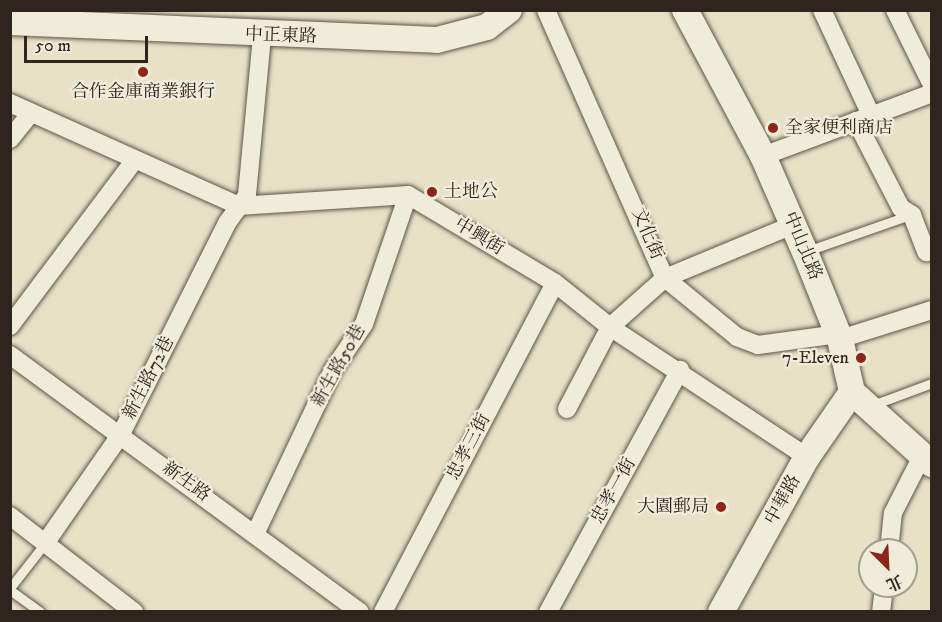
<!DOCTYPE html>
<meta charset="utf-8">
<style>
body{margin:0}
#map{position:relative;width:942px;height:622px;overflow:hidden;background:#e8e1c6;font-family:"IM FELL DW Pica","Noto Serif TC",serif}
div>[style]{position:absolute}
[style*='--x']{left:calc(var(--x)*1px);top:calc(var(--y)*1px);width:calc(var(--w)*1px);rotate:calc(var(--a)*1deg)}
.roads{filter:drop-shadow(0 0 2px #5e5448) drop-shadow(0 0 2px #5e5448)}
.lane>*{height:9px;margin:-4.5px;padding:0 4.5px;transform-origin:4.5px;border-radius:4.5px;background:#f0ecda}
.street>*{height:18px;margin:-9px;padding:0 9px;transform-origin:9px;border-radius:9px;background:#f0ecda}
.secondary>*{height:26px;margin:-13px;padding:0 13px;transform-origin:13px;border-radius:13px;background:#f0ecda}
.dots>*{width:16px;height:16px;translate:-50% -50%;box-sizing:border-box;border:3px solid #f0ecda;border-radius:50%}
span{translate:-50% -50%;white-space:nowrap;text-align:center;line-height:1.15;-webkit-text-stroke:4.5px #f0ecda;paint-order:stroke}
.street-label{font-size:18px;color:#30251e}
.poi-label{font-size:18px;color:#30251e}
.left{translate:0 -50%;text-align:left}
.right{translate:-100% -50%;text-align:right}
.frame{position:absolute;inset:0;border:12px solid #30251e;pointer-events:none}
.north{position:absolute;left:858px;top:538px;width:60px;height:60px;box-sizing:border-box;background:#f0ecda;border:2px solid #a39c8f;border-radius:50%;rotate:156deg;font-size:16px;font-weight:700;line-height:24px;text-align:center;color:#30251e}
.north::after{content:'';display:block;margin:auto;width:21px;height:27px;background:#8f2418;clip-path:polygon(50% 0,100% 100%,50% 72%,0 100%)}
.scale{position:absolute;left:24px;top:36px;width:124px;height:27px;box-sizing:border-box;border:3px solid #30251e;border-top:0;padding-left:8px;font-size:18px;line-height:21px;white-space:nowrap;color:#30251e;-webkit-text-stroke:4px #f0ecda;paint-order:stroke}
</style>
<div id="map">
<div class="roads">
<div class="lane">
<div style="--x:807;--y:251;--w:109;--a:-19.3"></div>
<div style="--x:870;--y:406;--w:66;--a:-20.4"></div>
<div style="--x:10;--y:588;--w:58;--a:-52"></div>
<div style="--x:10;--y:590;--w:37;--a:36"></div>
</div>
<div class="street">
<div style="--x:546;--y:10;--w:293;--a:66.1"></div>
<div style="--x:665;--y:278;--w:93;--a:39.3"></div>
<div style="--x:737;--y:337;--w:22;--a:21"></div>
<div style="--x:758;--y:345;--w:81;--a:-7.8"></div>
<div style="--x:822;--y:10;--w:116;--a:65"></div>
<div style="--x:895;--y:10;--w:84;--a:63.7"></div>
<div style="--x:10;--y:103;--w:251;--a:24.2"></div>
<div style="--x:239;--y:206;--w:169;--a:-3.7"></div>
<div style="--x:408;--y:195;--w:171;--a:30.9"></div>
<div style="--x:555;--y:283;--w:70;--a:38.7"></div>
<div style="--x:610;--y:327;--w:236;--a:33.4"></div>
<div style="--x:856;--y:121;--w:98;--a:62.7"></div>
<div style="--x:901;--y:208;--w:13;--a:32"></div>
<div style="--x:912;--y:215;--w:40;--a:69"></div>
<div style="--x:10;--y:139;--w:32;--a:-51"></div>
<div style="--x:763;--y:156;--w:180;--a:-20.4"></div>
<div style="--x:10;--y:326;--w:205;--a:-53.1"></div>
<div style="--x:840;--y:339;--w:96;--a:-17.5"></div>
<div style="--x:10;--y:355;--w:434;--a:36.3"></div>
<div style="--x:567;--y:409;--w:93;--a:-62.3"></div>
<div style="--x:610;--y:327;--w:74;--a:-41.7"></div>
<div style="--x:665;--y:278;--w:139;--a:-22.5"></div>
<div style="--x:10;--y:516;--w:157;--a:37.7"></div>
<div style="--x:256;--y:532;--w:179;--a:-64.6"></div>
<div style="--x:333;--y:370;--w:55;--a:-56"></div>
<div style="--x:364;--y:324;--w:136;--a:-71.2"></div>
<div style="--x:46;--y:542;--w:131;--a:-55.2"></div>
<div style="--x:121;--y:434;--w:236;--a:-63.3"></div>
<div style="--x:227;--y:223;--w:34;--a:-54"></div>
<div style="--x:247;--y:195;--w:160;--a:-84.6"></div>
<div style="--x:889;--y:550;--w:37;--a:-84"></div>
<div style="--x:893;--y:513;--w:64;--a:-63"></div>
<div style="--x:383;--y:612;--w:371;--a:-62.4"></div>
<div style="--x:548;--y:612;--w:276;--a:-61.4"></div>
<div style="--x:881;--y:612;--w:26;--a:-83"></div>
</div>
<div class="secondary">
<div style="--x:685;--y:10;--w:166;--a:61.9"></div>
<div style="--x:763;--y:156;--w:105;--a:66.4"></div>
<div style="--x:805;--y:252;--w:94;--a:68.1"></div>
<div style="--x:840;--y:339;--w:54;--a:77.2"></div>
<div style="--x:852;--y:392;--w:108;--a:42"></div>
<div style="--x:10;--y:22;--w:427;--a:2.4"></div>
<div style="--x:437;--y:40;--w:52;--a:-14.6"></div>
<div style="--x:487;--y:27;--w:28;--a:-38"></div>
<div style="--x:721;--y:612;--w:177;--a:-61"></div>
<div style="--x:807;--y:457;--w:79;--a:-55.3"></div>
</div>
</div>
<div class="dots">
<div style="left:143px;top:72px;background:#8f2418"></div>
<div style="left:773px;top:128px;background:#8f2418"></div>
<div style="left:432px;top:192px;background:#8f2418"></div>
<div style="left:861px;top:358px;background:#8f2418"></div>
<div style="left:721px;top:507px;background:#8f2418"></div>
</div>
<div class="street-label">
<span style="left:281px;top:36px;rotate:2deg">中正東路</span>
<span style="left:647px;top:234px;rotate:67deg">文化街</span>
<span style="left:479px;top:237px;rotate:31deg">中興街</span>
<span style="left:802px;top:246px;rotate:67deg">中山北路</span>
<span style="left:339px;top:366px;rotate:-61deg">新生路50巷</span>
<span style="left:149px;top:378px;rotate:-63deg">新生路72巷</span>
<span style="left:469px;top:447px;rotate:-62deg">忠孝三街</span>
<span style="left:186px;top:482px;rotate:36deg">新生路</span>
<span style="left:614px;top:491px;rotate:-61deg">忠孝一街</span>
<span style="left:783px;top:500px;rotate:-61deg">中華路</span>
</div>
<div class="poi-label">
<span style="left:143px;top:92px">合作金庫商業銀行</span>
<span class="left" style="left:785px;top:128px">全家便利商店</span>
<span class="left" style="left:444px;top:192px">土地公</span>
<span class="right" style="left:849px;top:358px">7-Eleven</span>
<span class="right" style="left:709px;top:507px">大園郵局</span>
</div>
<div class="frame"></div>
<div class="north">北</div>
<div class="scale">50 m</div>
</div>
